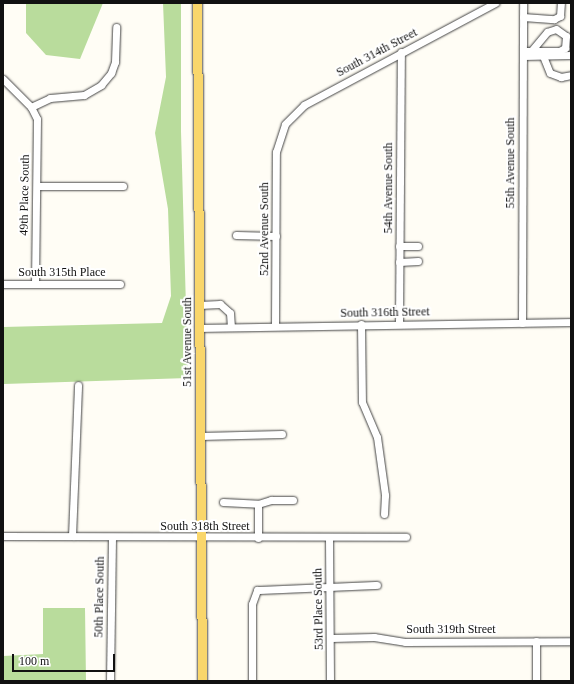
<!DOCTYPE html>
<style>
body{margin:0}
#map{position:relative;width:574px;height:684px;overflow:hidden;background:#fffdf5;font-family:Georgia,serif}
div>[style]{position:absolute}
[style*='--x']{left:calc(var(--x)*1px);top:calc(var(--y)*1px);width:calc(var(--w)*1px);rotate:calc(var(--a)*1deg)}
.forest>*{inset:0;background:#b9dc9c}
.roads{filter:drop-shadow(0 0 1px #444) drop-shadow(0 0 1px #444)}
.minor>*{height:7px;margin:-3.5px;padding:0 3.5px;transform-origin:3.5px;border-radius:3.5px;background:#fff}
.major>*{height:9px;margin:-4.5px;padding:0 4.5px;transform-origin:4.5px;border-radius:4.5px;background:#f9d66b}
span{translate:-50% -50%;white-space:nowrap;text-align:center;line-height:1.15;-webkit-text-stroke:4px #fff;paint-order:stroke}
.street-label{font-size:12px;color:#111}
.frame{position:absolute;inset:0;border:4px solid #111;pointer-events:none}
.scale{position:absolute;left:12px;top:654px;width:103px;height:18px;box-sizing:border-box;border:2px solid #111;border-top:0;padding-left:5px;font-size:12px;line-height:14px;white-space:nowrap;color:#111;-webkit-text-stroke:3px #fff;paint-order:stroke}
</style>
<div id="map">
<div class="forest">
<div style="clip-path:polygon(26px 3px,103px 3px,80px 59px,46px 55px,26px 33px)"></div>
<div style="clip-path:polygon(163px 3px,181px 3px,181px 131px,188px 378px,4px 384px,3px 327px,162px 323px,171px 296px,168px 209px,155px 133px,166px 77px)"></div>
<div style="clip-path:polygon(43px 608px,85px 608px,86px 681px,3px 681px,3px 656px,43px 654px)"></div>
</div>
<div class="roads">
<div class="minor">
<div style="--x:523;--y:17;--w:31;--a:4"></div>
<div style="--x:554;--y:19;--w:7;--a:-27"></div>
<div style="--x:560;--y:16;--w:13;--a:-86"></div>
<div style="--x:523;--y:51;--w:36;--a:0"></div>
<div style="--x:559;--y:51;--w:7;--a:-27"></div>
<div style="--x:565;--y:48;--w:12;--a:-85"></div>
<div style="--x:566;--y:36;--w:12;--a:-145"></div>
<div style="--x:556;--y:29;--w:9;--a:162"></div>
<div style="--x:547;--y:32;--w:25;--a:130"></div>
<div style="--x:523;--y:56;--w:48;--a:-1.2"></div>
<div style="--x:543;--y:56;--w:18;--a:68"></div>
<div style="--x:550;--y:73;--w:12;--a:20"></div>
<div style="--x:561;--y:77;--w:10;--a:-11"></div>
<div style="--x:3;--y:79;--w:40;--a:45"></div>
<div style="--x:31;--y:107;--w:13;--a:63"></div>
<div style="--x:37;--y:119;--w:165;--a:90.7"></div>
<div style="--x:31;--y:107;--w:21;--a:-25"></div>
<div style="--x:50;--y:98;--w:34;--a:-5"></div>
<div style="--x:84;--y:95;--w:20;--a:-30"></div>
<div style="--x:101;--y:85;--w:16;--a:-50"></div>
<div style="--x:111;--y:73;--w:12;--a:-70"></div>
<div style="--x:115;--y:62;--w:35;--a:-88"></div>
<div style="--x:37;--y:186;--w:86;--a:0"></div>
<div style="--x:236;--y:235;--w:40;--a:1.4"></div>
<div style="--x:399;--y:246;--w:19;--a:0"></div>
<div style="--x:399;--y:262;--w:19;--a:-3"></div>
<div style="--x:3;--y:284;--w:117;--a:0"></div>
<div style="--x:199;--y:305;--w:21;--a:-3"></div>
<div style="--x:220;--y:304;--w:13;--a:42"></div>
<div style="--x:230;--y:313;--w:14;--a:86"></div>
<div style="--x:522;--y:323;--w:320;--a:-89.8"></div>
<div style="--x:361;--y:324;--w:78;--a:89.3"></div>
<div style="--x:362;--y:402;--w:38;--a:67"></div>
<div style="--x:377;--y:437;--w:59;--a:82.1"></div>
<div style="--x:385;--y:495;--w:19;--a:93"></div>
<div style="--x:399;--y:324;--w:272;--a:-89.6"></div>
<div style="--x:275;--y:325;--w:173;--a:-89.7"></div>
<div style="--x:276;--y:152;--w:29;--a:-72"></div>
<div style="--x:285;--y:124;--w:27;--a:-45"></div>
<div style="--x:304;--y:105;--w:217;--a:-28.1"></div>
<div style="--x:200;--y:328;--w:371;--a:-0.9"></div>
<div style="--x:200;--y:436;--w:82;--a:-1.4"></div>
<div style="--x:223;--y:502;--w:35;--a:3"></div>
<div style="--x:258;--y:504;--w:14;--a:-17"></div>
<div style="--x:271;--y:500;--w:22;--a:0"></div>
<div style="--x:258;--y:504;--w:34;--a:90"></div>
<div style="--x:3;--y:536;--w:403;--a:0.1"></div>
<div style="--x:72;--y:536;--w:151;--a:-87.7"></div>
<div style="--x:329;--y:538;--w:143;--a:89.6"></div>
<div style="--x:331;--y:638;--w:43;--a:-1.3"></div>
<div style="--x:374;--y:637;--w:31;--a:9"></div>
<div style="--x:405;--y:642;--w:166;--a:-0.3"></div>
<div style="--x:536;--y:641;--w:40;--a:90"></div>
<div style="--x:110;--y:681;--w:144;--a:-89.2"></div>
<div style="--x:252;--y:681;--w:77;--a:-90"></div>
<div style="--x:252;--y:604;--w:15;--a:-70"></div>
<div style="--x:257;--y:590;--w:120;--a:-2.4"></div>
</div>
<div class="major">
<div style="--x:197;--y:3;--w:678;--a:89.58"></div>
</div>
</div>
<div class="street-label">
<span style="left:377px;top:53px;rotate:-28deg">South 314th Street</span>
<span style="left:511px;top:163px;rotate:-90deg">55th Avenue South</span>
<span style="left:389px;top:188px;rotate:-90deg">54th Avenue South</span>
<span style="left:25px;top:195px;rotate:-89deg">49th Place South</span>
<span style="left:265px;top:229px;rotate:-90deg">52nd Avenue South</span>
<span style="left:62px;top:273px">South 315th Place</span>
<span style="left:385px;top:313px;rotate:-1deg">South 316th Street</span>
<span style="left:188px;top:342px;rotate:-90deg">51st Avenue South</span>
<span style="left:205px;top:527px">South 318th Street</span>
<span style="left:100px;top:597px;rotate:-89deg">50th Place South</span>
<span style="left:319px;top:609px;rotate:-91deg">53rd Place South</span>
<span style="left:451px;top:630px">South 319th Street</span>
</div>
<div class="frame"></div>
<div class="scale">100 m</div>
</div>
